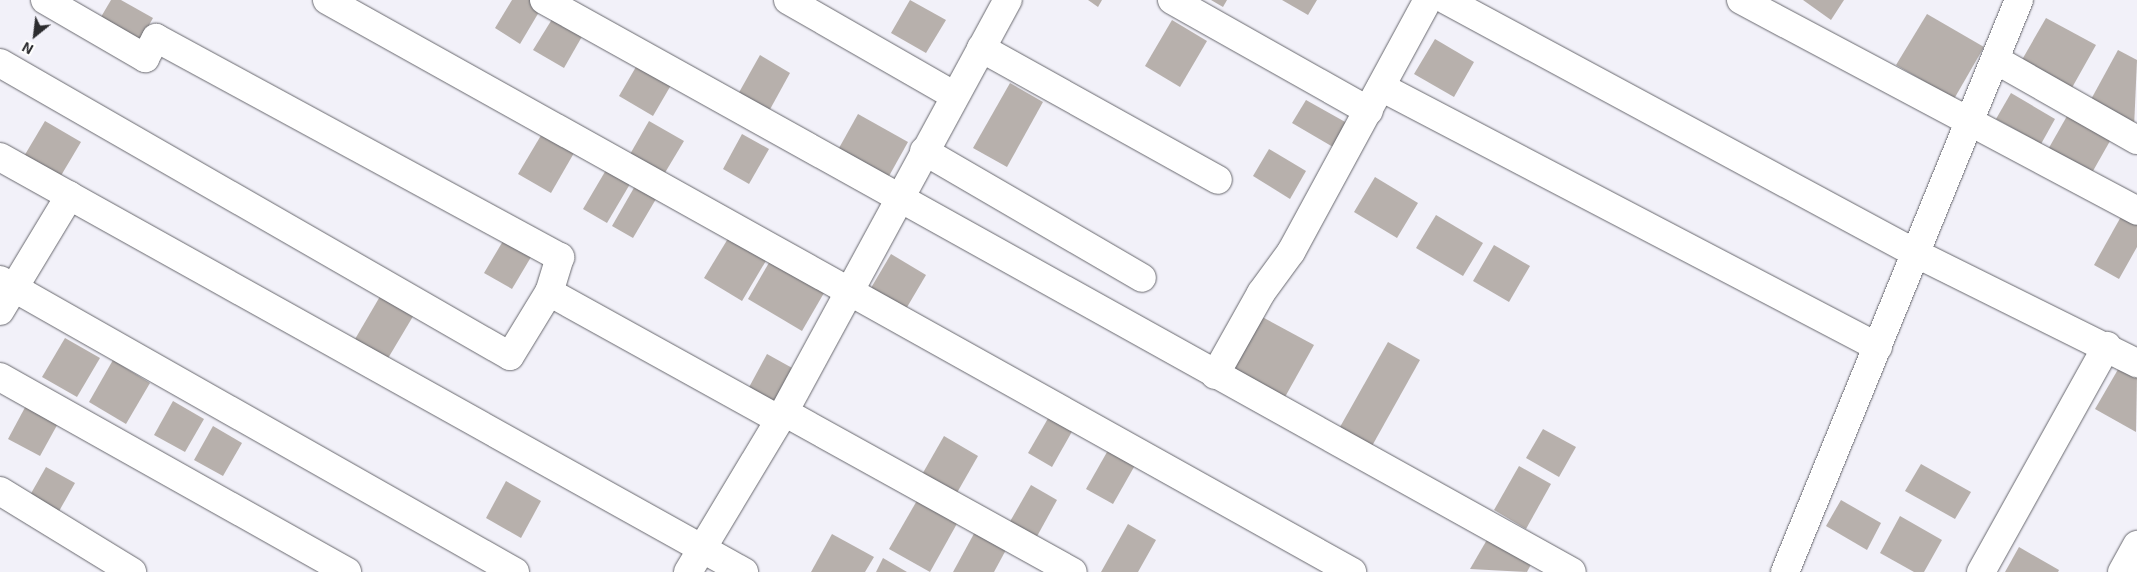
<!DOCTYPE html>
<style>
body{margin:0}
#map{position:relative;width:2137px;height:572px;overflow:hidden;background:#f2f1f9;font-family:"Exo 2",sans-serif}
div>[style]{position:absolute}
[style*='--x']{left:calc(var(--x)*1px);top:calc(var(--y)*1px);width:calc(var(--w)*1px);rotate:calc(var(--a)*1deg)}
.building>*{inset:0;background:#b7b0ac}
.roads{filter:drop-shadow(0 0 1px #68686e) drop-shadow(0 0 1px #68686e)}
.minor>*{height:28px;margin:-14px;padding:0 14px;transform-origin:14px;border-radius:14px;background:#fff}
span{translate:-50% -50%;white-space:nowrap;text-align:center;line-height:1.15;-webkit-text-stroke:4.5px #fff;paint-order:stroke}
.north{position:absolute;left:10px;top:10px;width:50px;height:50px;-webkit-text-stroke:4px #fff;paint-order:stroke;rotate:209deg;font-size:14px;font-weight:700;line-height:20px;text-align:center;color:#2c2c2f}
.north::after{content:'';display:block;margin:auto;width:18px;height:22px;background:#2c2c2f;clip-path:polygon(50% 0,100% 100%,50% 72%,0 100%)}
</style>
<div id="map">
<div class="building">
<div style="clip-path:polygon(111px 0,121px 0,153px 18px,138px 45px,98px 22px)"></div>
<div style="clip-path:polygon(512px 0,531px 0,542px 7px,520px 44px,495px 28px)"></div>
<div style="clip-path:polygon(910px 0,946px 20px,926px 53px,891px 33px)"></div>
<div style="clip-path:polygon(1088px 0,1102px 0,1098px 7px)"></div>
<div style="clip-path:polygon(1211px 0,1227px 0,1223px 7px)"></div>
<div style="clip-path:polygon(1282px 0,1317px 0,1308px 15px)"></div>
<div style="clip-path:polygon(1803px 0,1844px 0,1831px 20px)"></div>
<div style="clip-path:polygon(1927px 14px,1984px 47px,1954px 99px,1896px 65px)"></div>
<div style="clip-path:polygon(554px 16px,584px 33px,564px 68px,533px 50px)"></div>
<div style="clip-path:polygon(2046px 18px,2096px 45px,2069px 93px,2019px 65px)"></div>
<div style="clip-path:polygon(1172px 20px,1207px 41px,1180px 87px,1145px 66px)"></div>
<div style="clip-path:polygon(1435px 39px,1474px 62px,1454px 97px,1414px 74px)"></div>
<div style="clip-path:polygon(2118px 50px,2137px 60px,2134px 128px,2089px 103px)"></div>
<div style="clip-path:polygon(760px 55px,790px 73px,768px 113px,737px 96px)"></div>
<div style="clip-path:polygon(640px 60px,674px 80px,653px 116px,619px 96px)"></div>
<div style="clip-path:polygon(1010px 83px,1043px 102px,1007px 167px,973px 148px)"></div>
<div style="clip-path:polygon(2011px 93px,2055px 119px,2041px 144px,1996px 119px)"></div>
<div style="clip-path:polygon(1306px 100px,1347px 123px,1333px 147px,1292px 123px)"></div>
<div style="clip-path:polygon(858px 114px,908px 142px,884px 185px,834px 157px)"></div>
<div style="clip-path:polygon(2067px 116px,2110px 141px,2089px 178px,2046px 153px)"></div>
<div style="clip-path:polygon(45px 121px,81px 142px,56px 184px,20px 163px)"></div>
<div style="clip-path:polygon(649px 121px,684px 141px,663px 176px,629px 156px)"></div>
<div style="clip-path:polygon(546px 127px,578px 146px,551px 193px,518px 174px)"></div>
<div style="clip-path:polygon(742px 134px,769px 149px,749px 184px,723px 169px)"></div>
<div style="clip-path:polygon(1269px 149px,1306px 171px,1290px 199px,1253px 176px)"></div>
<div style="clip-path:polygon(606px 170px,630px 184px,607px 223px,583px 209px)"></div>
<div style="clip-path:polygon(1375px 177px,1418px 203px,1397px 238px,1354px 212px)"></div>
<div style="clip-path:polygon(635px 186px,656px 199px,633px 238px,612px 226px)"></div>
<div style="clip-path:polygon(2123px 213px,2137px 220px,2137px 247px,2119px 279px,2094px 265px)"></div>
<div style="clip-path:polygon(1436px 215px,1483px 243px,1463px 276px,1416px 248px)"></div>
<div style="clip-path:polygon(732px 232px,770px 254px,742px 301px,704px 278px)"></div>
<div style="clip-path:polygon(506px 236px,534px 252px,512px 289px,484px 273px)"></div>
<div style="clip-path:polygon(1494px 245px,1530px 266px,1509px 302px,1473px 281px)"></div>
<div style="clip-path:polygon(774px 254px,828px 286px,802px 331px,748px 299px)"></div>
<div style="clip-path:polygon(891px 254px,926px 275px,903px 314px,868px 293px)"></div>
<div style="clip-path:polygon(382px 293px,415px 313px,384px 365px,351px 346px)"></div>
<div style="clip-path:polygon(1255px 313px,1314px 345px,1285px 397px,1226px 364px)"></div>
<div style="clip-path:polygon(65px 338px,100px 358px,77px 397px,42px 377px)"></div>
<div style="clip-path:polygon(1388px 342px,1420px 360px,1372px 446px,1340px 427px)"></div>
<div style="clip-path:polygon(767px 354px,794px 369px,773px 406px,747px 391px)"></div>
<div style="clip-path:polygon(113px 360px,150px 383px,126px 424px,89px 402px)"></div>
<div style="clip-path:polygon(2120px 366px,2137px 375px,2136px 432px,2095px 409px)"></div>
<div style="clip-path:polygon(29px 400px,61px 418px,40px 456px,8px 439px)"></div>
<div style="clip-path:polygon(173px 401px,204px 419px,185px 452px,154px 435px)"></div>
<div style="clip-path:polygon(1050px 415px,1074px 428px,1052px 467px,1028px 453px)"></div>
<div style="clip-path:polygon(213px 426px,242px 443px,223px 476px,194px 460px)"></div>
<div style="clip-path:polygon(1543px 429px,1576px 447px,1559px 477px,1526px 458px)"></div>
<div style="clip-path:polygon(944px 436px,978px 456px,954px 498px,920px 478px)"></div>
<div style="clip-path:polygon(1111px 445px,1138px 460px,1113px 504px,1086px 489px)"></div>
<div style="clip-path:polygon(1921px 464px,1971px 492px,1955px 519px,1905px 491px)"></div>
<div style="clip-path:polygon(1519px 466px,1551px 484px,1526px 529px,1494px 510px)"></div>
<div style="clip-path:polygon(46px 467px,75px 483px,54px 520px,25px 504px)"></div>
<div style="clip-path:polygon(506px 481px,541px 501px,521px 538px,486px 518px)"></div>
<div style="clip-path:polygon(1031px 485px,1057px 500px,1035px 540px,1008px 525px)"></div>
<div style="clip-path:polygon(919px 497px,959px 520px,930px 572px,889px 549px)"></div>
<div style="clip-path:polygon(1841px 500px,1881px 523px,1867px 550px,1826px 526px)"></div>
<div style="clip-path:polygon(1900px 516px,1942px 540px,1924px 572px,1914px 572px,1880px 553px)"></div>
<div style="clip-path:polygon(1128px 524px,1156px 540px,1138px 572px,1101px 572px)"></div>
<div style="clip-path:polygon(976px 530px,1007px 548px,994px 572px,953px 572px)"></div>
<div style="clip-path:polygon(1492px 531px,1536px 555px,1527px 572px,1470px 569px)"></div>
<div style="clip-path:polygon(832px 534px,874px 557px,865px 572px,811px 572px)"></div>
<div style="clip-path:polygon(2019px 547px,2059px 570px,2058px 572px,2005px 572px)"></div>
<div style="clip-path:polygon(883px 558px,907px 572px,876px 572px)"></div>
</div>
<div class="roads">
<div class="minor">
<div style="--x:45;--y:0;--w:116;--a:30.1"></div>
<div style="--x:145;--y:58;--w:23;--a:-61"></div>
<div style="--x:156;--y:38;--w:460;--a:28.5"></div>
<div style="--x:560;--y:257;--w:37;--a:107"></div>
<div style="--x:549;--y:292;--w:262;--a:29"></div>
<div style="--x:327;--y:0;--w:1174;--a:29.16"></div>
<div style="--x:544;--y:0;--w:1176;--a:29.09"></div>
<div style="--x:788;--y:0;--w:190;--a:29.9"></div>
<div style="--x:1172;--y:0;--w:226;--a:29.4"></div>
<div style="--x:1446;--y:0;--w:535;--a:28.34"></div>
<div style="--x:1917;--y:254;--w:246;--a:26.4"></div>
<div style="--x:1741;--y:0;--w:449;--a:28"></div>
<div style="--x:981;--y:48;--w:271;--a:29.1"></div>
<div style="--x:1996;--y:60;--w:162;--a:29.6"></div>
<div style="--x:0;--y:63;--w:588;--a:29.88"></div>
<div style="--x:510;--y:356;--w:75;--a:-58.6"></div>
<div style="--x:1381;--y:87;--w:561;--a:27.62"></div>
<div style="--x:924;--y:151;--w:252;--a:30.2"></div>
<div style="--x:0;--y:157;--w:852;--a:29.15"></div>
<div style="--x:0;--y:280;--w:592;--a:29.55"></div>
<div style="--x:0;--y:311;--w:135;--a:-58.9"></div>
<div style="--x:1215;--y:375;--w:94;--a:-60.7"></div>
<div style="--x:1261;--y:293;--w:51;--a:-53.8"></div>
<div style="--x:1291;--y:252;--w:287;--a:-61.5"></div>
<div style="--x:0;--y:377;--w:398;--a:29.3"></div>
<div style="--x:784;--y:412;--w:330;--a:29"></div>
<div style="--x:0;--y:491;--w:155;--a:31.5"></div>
<div style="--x:688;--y:572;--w:187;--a:-59"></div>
<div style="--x:784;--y:412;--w:469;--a:-61.5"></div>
<div style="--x:1785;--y:572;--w:618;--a:-67.75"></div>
<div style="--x:1981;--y:572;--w:259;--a:-60.9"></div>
<div style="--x:2122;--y:572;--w:31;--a:-61"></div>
</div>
</div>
<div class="north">N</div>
</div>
